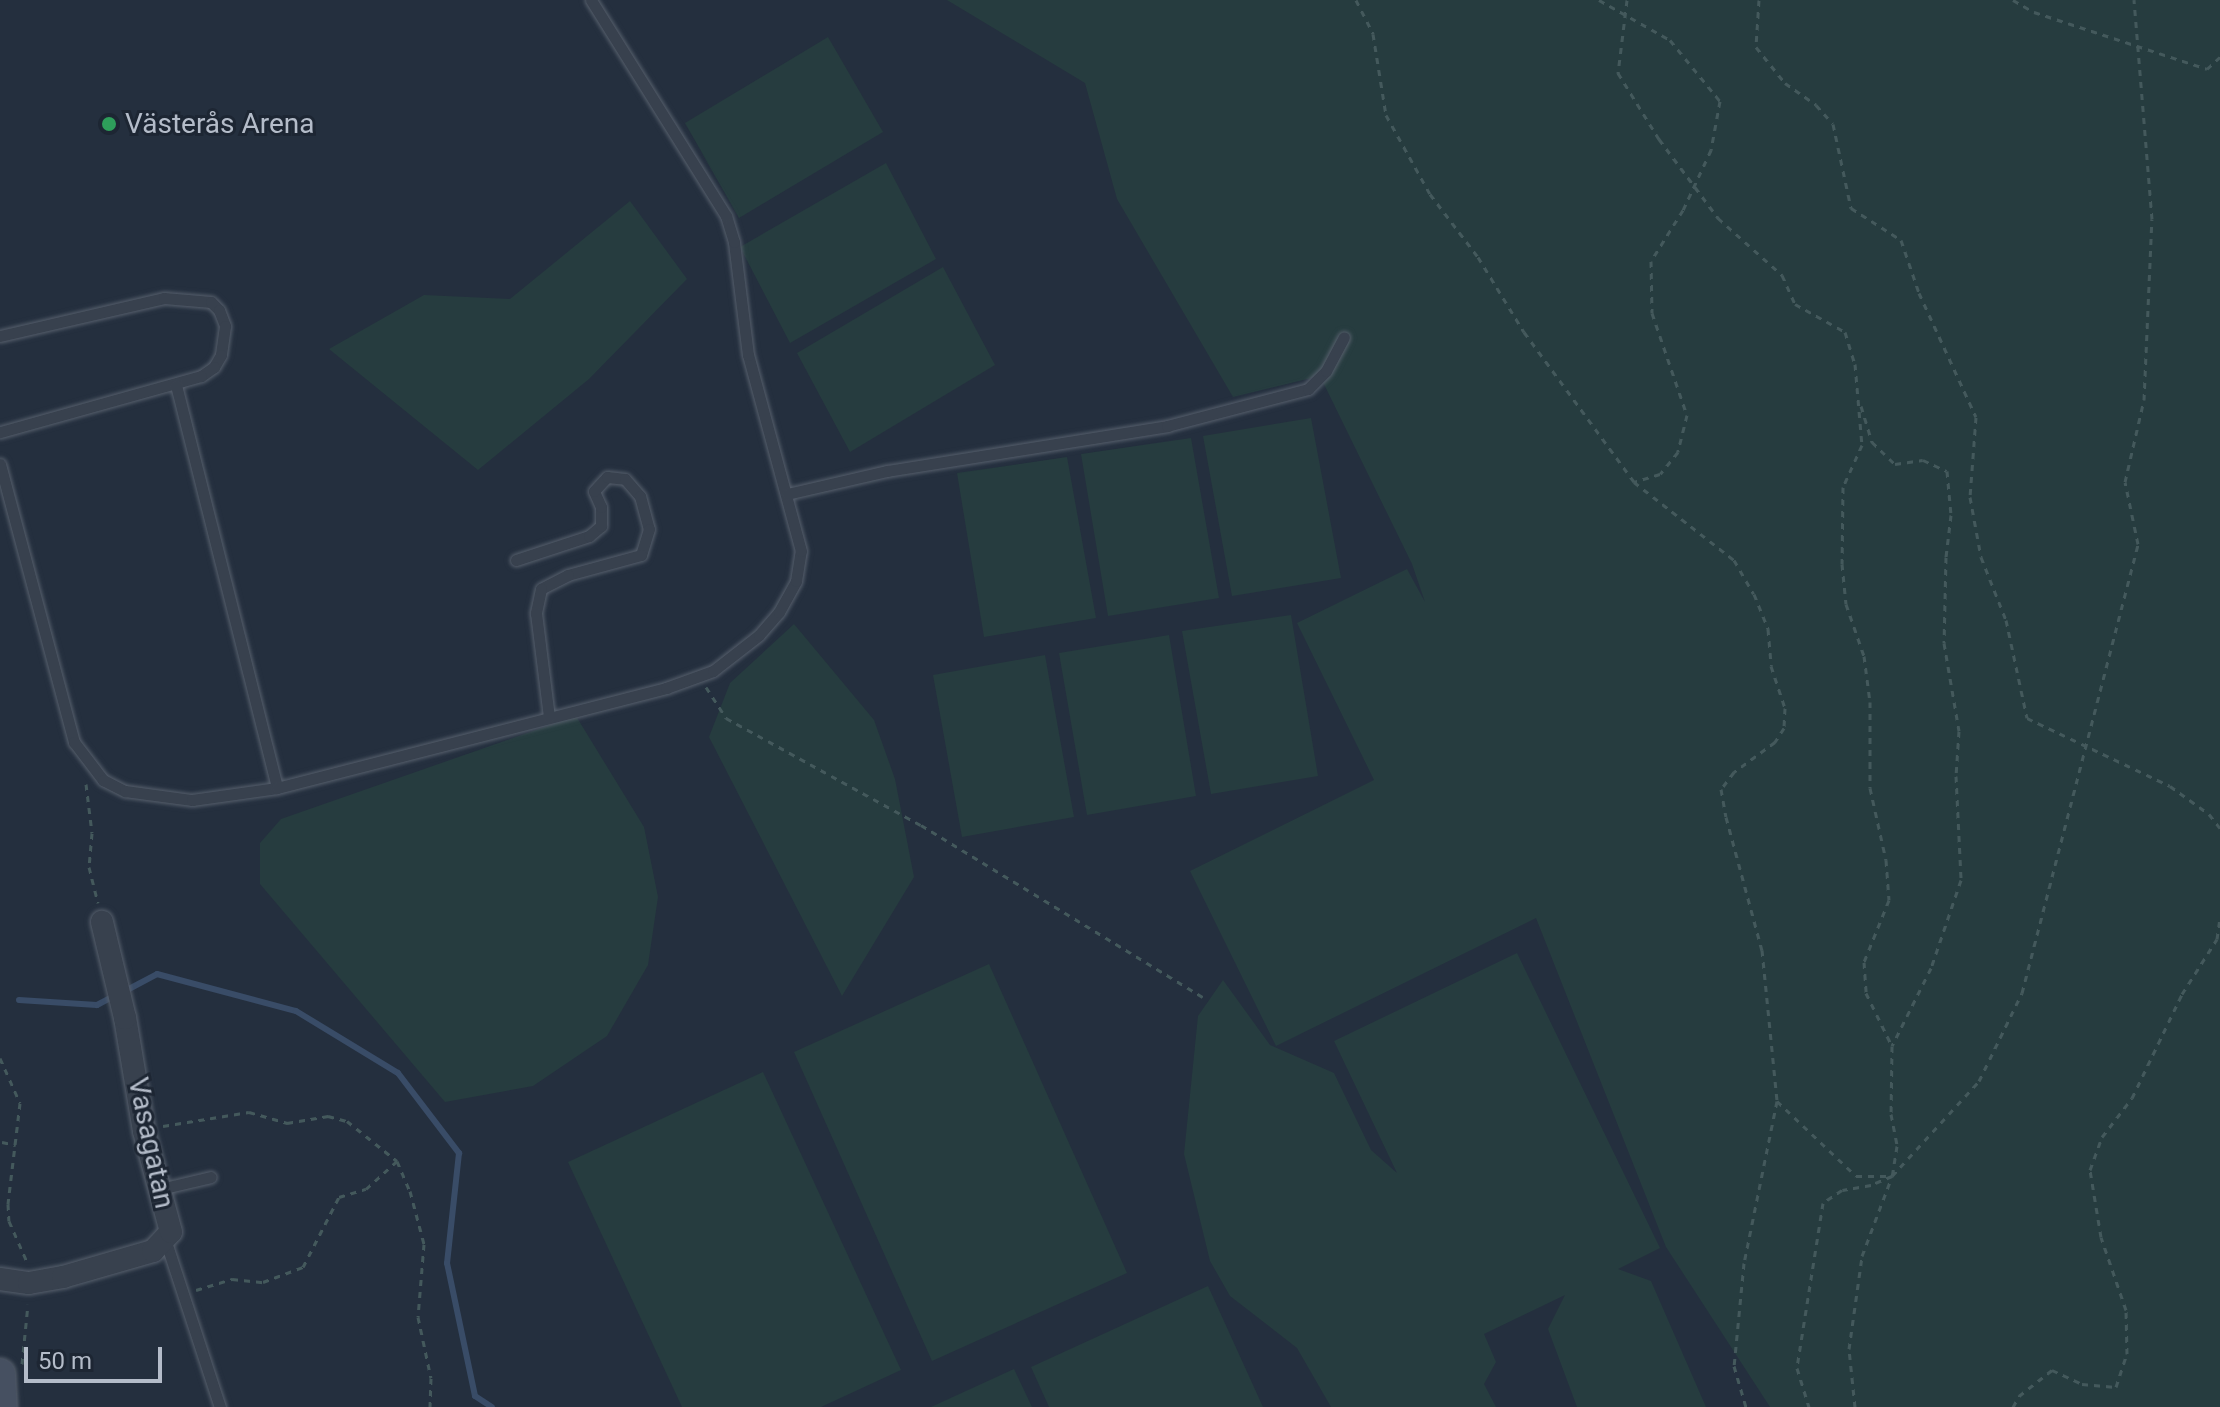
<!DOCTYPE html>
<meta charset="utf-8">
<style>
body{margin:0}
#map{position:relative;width:2220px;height:1407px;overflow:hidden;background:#242f3e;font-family:Roboto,sans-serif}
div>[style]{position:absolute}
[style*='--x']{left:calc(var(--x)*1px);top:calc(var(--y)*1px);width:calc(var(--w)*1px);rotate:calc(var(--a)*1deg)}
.green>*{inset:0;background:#263c3f}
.stream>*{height:6px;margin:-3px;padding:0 3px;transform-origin:3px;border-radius:3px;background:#394c67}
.path>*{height:3px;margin-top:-1.5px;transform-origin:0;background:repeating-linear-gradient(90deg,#44595c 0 6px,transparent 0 12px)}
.roads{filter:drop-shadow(0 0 2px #565f6c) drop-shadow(0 0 2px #565f6c)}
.lane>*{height:11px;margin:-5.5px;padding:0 5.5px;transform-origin:5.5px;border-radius:5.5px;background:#38414e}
.street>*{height:22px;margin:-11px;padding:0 11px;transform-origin:11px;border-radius:11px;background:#38414e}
.secondary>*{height:30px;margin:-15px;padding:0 15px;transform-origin:15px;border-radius:15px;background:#465061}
.dots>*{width:22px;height:22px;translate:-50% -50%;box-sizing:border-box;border:4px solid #1d2633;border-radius:50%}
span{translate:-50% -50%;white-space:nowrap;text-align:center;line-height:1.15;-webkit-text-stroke:6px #1d2633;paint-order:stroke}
.poi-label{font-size:28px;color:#b4bcc9}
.left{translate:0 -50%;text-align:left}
.street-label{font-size:28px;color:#b4bcc9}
.scale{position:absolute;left:24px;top:1347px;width:138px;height:36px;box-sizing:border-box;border:4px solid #b4bcc9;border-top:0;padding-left:10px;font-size:24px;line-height:28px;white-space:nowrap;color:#b4bcc9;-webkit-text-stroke:6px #1d2633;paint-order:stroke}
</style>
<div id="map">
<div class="green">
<div style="clip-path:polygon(947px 0,2220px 0,2220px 1407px,1770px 1407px,1666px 1247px,1536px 918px,1276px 1046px,1190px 871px,1374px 780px,1297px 623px,1407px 569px,1425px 602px,1412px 564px,1320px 376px,1233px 397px,1117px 199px,1085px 83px)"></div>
<div style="clip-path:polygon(828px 37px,883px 132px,739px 218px,685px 123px)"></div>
<div style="clip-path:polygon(886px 163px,936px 259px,790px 343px,740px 247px)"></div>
<div style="clip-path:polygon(630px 201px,687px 279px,589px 379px,478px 470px,329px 349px,424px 295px,510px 299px)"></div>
<div style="clip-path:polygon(943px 267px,995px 365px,850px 452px,797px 353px)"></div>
<div style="clip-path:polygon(1311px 418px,1341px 578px,1232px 596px,1203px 436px)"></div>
<div style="clip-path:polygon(1191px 438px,1219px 598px,1108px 616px,1081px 454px)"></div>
<div style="clip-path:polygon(1067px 457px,1096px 618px,984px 637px,957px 473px)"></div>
<div style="clip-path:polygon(1291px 615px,1318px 776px,1211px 794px,1182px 631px)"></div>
<div style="clip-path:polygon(794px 624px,874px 720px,895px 779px,914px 877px,842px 996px,709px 737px,730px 683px)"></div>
<div style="clip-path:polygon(1169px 635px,1196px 796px,1087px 815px,1059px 653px)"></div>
<div style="clip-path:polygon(1045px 655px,1074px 817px,962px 837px,933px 675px)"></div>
<div style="clip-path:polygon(576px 716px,644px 827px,658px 897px,648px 965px,607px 1036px,533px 1086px,445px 1102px,260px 884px,260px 843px,281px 819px)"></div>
<div style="clip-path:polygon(1517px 953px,1660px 1248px,1618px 1269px,1651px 1281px,1706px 1407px,1577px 1407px,1548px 1329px,1565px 1295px,1484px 1334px,1496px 1362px,1484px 1384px,1496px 1407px,1331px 1407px,1297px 1348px,1230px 1296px,1210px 1261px,1184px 1154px,1198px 1016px,1223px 980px,1270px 1045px,1334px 1073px,1371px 1150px,1397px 1173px,1334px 1041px)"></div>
<div style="clip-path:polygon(989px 964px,1127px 1273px,932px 1361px,794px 1052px)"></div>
<div style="clip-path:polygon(763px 1072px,901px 1370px,821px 1407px,682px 1407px,568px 1162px)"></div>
<div style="clip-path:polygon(1208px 1286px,1263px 1407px,1049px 1407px,1031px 1367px)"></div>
<div style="clip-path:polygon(1014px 1369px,1032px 1407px,931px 1407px)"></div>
</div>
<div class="stream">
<div style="--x:127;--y:990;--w:34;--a:-28"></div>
<div style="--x:157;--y:974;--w:144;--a:14.9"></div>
<div style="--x:296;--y:1011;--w:119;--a:31.3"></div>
<div style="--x:398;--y:1073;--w:101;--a:52.7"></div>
<div style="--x:459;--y:1153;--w:111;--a:96.2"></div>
<div style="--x:447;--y:1263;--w:136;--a:78.1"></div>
<div style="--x:475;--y:1396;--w:20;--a:33"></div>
<div style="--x:19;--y:1000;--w:78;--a:3.7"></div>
<div style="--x:97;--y:1005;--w:19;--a:-28"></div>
</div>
<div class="path">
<div style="--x:1356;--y:0;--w:38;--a:63"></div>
<div style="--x:1373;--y:34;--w:82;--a:80.9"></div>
<div style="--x:1386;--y:115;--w:90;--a:60.9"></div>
<div style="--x:1430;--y:194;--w:79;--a:52.7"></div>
<div style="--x:1478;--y:257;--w:88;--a:58.5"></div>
<div style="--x:1524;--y:332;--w:186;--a:53.7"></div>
<div style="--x:1634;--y:482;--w:127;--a:38"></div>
<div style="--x:1734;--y:560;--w:39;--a:60"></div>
<div style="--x:1754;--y:594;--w:38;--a:68"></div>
<div style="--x:1768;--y:629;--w:37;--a:85"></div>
<div style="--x:1771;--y:666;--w:44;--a:71.6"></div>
<div style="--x:1785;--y:708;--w:20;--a:93"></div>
<div style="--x:1784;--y:728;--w:17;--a:123"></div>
<div style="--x:1775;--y:742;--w:51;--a:143.8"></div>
<div style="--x:1734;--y:772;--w:21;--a:127"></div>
<div style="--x:1721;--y:789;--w:28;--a:80"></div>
<div style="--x:1726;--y:817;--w:138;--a:74.9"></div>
<div style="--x:1762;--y:950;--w:152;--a:84.3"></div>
<div style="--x:1777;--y:1101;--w:165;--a:101.5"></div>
<div style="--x:1744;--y:1263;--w:103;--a:95.5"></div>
<div style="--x:1734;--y:1366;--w:43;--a:73.7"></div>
<div style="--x:1599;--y:0;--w:81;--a:29.4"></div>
<div style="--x:1670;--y:40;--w:79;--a:50.7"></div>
<div style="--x:1720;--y:101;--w:50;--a:100.4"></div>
<div style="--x:1711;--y:150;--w:66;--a:115"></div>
<div style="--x:1683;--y:210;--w:60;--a:122.1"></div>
<div style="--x:1651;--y:261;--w:52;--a:88.9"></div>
<div style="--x:1652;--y:313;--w:108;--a:71.1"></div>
<div style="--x:1687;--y:415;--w:38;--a:104"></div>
<div style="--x:1678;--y:452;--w:28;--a:129"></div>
<div style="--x:1660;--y:474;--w:27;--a:163"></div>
<div style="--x:1627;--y:0;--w:74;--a:97"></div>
<div style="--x:1618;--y:73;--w:78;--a:58.2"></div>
<div style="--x:1659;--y:139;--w:99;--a:53.2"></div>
<div style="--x:1718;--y:218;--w:86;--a:41.7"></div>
<div style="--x:1782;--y:275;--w:32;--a:66"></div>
<div style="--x:1795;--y:304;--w:57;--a:29.2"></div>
<div style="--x:1845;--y:332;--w:34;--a:73"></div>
<div style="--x:1855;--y:364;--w:81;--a:85.1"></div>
<div style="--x:1862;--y:445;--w:46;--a:114.3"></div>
<div style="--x:1843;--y:487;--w:77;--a:90.7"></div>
<div style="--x:1842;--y:564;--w:40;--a:84.3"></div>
<div style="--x:1846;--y:604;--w:55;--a:70.9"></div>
<div style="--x:1864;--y:656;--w:46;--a:82.6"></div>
<div style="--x:1870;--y:702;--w:86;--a:90"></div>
<div style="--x:1870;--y:788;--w:74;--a:77.5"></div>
<div style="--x:1886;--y:860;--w:40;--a:85.7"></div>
<div style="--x:1889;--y:900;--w:67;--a:112"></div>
<div style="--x:1864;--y:962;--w:31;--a:86"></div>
<div style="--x:1866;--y:993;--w:59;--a:63.9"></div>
<div style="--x:1892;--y:1046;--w:68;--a:90.8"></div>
<div style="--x:1891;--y:1114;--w:33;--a:79"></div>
<div style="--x:1897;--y:1146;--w:30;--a:99"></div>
<div style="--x:1892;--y:1176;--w:23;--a:157"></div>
<div style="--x:1871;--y:1185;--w:29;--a:170"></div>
<div style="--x:1842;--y:1190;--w:23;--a:146"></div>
<div style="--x:1823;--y:1203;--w:167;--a:99"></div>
<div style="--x:1797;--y:1368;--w:41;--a:72.9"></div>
<div style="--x:1759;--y:0;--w:47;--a:93.7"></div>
<div style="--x:1756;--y:47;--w:46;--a:51.1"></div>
<div style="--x:1785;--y:83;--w:38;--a:35"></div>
<div style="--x:1816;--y:105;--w:25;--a:48"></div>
<div style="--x:1833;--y:124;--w:86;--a:77.9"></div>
<div style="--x:1851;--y:208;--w:59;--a:32.6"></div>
<div style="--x:1901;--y:240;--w:56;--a:71.2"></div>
<div style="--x:1919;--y:293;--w:136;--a:65.3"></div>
<div style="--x:1976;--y:417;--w:80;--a:94.3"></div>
<div style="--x:1970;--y:497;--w:61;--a:79.6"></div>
<div style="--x:1981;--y:557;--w:68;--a:68.4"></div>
<div style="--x:2006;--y:620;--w:100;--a:77.9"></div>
<div style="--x:2027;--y:718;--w:158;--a:25.4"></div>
<div style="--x:2170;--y:786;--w:48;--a:35.7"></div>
<div style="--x:2209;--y:814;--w:18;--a:52"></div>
<div style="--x:2013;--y:0;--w:24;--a:30"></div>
<div style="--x:2034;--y:12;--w:182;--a:18.2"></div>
<div style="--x:2207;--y:69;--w:18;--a:-43"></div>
<div style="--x:1861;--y:406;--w:38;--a:73"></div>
<div style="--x:1872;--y:442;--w:32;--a:44"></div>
<div style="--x:1895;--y:464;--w:28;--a:-8"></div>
<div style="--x:1923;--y:460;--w:26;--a:25"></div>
<div style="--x:1947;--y:471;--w:44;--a:84.8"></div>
<div style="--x:1951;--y:515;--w:42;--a:96.8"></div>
<div style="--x:1946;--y:557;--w:86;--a:91.3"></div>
<div style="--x:1944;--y:643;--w:89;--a:80.3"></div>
<div style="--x:1959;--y:731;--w:45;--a:93.8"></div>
<div style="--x:1956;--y:776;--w:104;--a:87.2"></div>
<div style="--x:1961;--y:880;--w:93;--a:108.8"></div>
<div style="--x:1931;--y:968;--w:87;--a:116.6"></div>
<div style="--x:706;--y:687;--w:37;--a:57"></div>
<div style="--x:726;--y:718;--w:222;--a:28.8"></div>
<div style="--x:921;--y:825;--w:330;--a:31.4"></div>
<div style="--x:86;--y:784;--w:49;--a:83"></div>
<div style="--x:92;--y:833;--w:34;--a:95"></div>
<div style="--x:89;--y:867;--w:37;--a:76"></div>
<div style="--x:0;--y:1058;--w:49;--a:66"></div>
<div style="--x:20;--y:1103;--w:102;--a:96.8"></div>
<div style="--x:8;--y:1204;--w:17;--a:87"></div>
<div style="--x:9;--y:1221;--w:47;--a:66.2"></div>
<div style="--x:1777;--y:1101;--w:109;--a:43.5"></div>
<div style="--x:1856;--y:1176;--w:32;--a:0"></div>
<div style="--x:163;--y:1126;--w:87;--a:-9.2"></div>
<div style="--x:249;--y:1112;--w:40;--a:16"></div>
<div style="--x:287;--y:1123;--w:42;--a:-9.7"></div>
<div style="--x:328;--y:1116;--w:20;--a:15"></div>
<div style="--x:347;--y:1121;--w:64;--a:38.7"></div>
<div style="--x:397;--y:1161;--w:33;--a:67"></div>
<div style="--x:410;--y:1191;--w:55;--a:75.2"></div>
<div style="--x:424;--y:1244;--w:73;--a:94.7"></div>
<div style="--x:418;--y:1317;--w:62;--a:78"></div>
<div style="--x:431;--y:1378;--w:29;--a:92"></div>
<div style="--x:2;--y:1142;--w:14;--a:12"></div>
<div style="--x:196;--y:1290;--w:38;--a:-17"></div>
<div style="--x:232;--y:1279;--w:31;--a:6"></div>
<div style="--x:263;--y:1282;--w:43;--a:-20.6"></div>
<div style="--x:303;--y:1267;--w:79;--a:-62.8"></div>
<div style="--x:339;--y:1197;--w:28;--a:-17"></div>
<div style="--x:366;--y:1189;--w:42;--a:-42.1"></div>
<div style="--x:22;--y:1364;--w:60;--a:-84.3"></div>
<div style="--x:1855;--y:1407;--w:58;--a:-95.9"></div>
<div style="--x:1849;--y:1349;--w:94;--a:-82"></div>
<div style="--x:1862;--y:1256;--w:85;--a:-69.4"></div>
<div style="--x:1892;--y:1176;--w:129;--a:-47.5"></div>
<div style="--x:1979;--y:1081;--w:98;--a:-64"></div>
<div style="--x:2022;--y:993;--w:464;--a:-75.5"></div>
<div style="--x:2138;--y:544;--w:63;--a:-101.8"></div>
<div style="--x:2125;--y:482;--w:84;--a:-77"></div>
<div style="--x:2144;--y:400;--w:181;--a:-87.5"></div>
<div style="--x:2152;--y:219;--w:220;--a:-94.7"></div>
<div style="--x:2013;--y:1407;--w:13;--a:-61"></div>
<div style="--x:2019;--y:1396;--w:42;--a:-38.2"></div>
<div style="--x:2052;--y:1370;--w:33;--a:25"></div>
<div style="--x:2082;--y:1384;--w:34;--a:5"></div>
<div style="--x:2116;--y:1387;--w:35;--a:-72"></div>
<div style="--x:2127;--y:1354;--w:44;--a:-91.3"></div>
<div style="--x:2126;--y:1310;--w:77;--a:-108.9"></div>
<div style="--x:2101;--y:1237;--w:68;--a:-99.3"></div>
<div style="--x:2090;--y:1170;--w:35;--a:-70"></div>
<div style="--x:2102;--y:1137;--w:49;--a:-52.4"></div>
<div style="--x:2132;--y:1098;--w:115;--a:-64.3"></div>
<div style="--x:2182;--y:994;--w:65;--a:-57.5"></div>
<div style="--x:2217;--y:939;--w:21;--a:-82"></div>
</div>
<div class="roads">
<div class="lane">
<div style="--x:0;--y:336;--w:168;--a:-13"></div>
<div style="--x:164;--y:298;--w:47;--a:4.9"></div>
<div style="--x:211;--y:302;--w:11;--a:45"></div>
<div style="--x:219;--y:310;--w:17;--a:69"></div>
<div style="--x:225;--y:326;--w:29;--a:98"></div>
<div style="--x:221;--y:355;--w:14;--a:120"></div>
<div style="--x:214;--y:367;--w:16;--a:145"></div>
<div style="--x:201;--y:376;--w:209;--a:164.4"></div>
<div style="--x:176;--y:385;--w:415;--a:75.9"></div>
<div style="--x:0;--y:464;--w:288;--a:75.1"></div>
<div style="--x:74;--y:742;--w:48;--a:52.7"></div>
<div style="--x:103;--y:780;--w:25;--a:27"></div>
<div style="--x:125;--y:791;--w:68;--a:7.7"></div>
<div style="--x:192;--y:800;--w:86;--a:-8"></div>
<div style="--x:277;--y:788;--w:402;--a:-14.4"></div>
<div style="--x:666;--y:688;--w:50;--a:-19.9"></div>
<div style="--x:713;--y:671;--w:58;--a:-38"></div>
<div style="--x:759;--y:635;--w:30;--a:-49"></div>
<div style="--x:779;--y:612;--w:35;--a:-61"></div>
<div style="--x:796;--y:581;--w:30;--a:-81"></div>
<div style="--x:801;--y:551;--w:203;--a:-105.1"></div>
<div style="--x:748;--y:355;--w:114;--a:-97.1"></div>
<div style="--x:734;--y:242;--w:27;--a:-107"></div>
<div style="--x:726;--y:216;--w:255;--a:-122"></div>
<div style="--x:787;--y:494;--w:103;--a:-13"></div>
<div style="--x:887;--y:471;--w:284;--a:-9.1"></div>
<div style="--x:1167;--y:426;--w:146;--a:-14.7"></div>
<div style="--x:1308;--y:389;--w:25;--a:-45"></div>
<div style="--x:1326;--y:371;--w:38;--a:-62"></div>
<div style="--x:516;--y:560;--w:77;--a:-18.2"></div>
<div style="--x:589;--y:536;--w:16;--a:-40"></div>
<div style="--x:601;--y:526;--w:19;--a:-90"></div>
<div style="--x:601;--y:507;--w:17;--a:-114"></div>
<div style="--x:594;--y:491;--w:19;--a:-47"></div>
<div style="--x:607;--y:477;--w:18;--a:6"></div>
<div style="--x:625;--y:479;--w:23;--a:49"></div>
<div style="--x:640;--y:496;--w:34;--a:75"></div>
<div style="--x:649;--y:529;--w:27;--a:107"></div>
<div style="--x:641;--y:555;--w:76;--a:164.7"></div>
<div style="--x:568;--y:575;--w:30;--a:153"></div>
<div style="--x:541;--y:589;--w:25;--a:102"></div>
<div style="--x:536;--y:613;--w:105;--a:82.9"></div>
<div style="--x:160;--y:1189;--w:52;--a:-13.2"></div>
<div style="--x:165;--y:1239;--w:177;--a:71.9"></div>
</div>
<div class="street">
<div style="--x:0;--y:1279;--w:29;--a:8"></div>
<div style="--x:29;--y:1283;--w:35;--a:-10"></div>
<div style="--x:63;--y:1277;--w:94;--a:-16.1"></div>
<div style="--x:153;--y:1251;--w:26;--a:-47"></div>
<div style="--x:171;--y:1232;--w:105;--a:-105"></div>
<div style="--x:144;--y:1131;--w:115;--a:-99.5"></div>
<div style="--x:125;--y:1018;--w:99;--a:-103.5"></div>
</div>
<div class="secondary">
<div style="--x:0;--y:1374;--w:33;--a:87"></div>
</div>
</div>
<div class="dots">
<div style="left:109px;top:124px;background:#2e9e5b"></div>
</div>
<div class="poi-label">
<span class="left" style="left:125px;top:124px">Västerås Arena</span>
</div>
<div class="street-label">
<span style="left:151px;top:1143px;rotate:78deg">Vasagatan</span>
</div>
<div class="scale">50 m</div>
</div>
